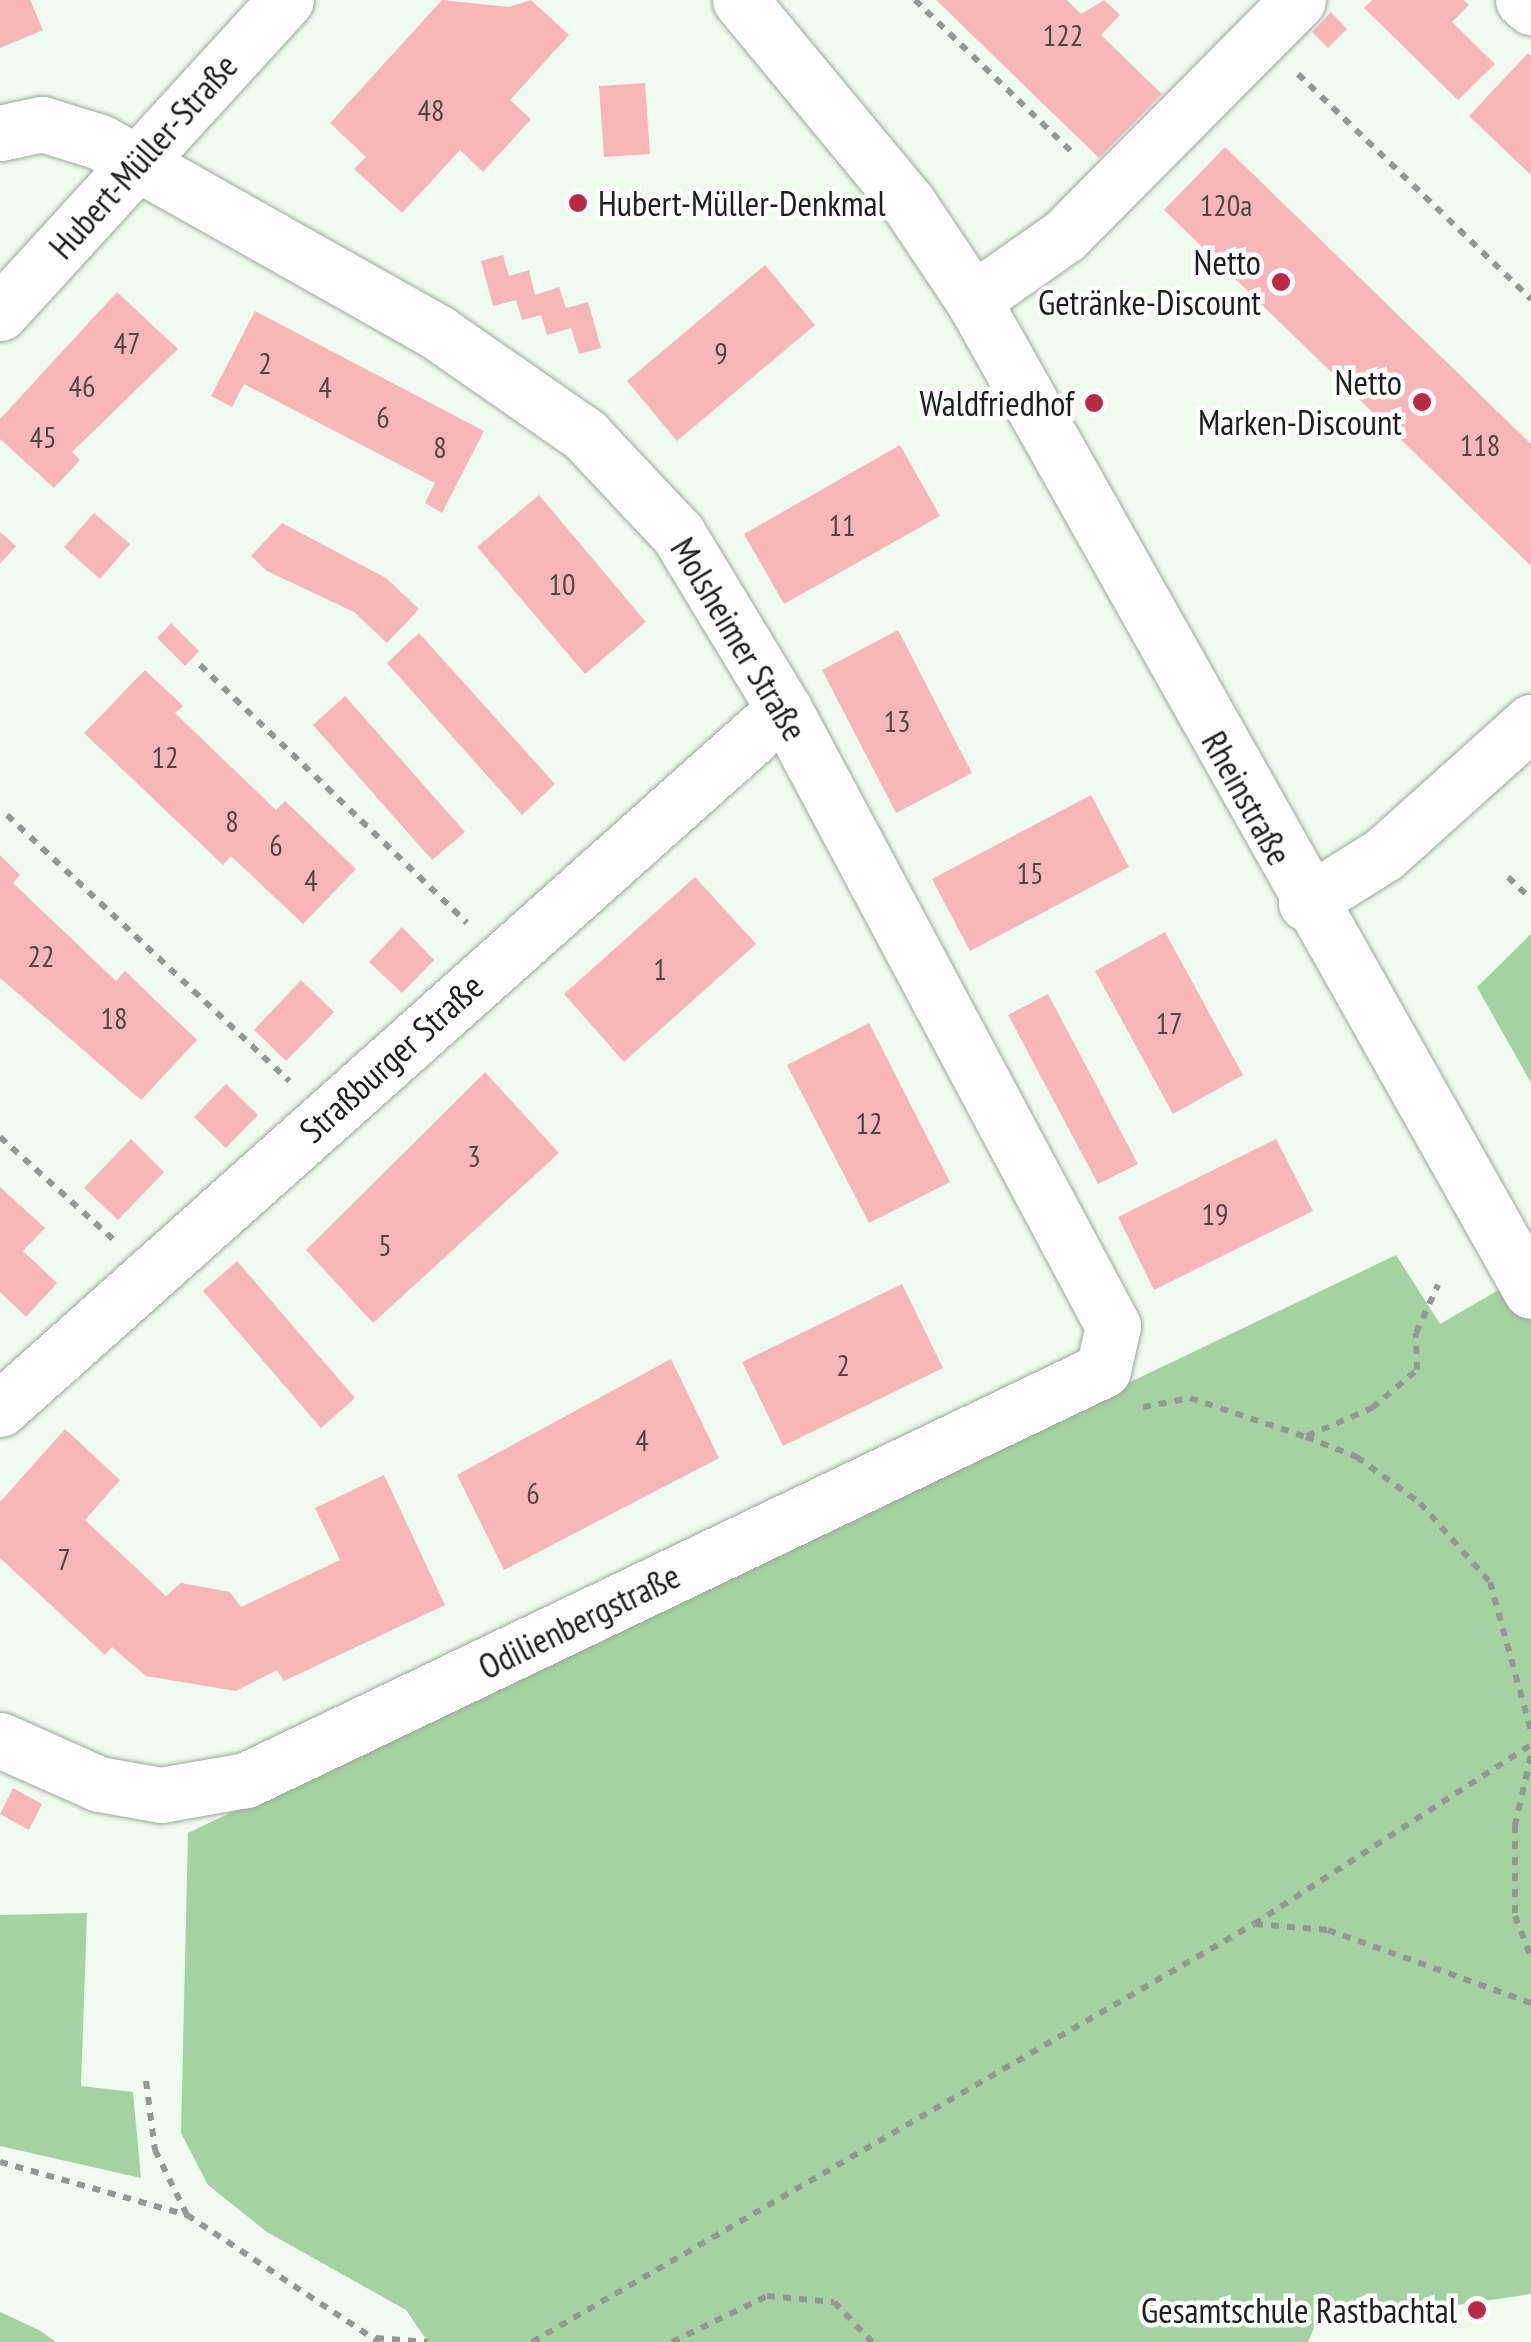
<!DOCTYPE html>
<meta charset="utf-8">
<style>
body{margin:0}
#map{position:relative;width:1531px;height:2342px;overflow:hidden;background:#eefbed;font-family:"PT Sans Narrow",sans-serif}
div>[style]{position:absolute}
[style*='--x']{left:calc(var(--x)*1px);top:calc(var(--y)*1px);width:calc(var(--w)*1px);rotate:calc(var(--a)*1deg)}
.green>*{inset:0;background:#a4d2a2}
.building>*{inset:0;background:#f7b7b9}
.path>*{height:6px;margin-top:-3px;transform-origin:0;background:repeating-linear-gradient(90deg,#919a90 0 8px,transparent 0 16px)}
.roads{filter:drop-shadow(0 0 2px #9ba79a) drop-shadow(0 0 2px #9ba79a)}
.minor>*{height:55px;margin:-27.5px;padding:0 27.5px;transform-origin:27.5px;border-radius:27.5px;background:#fff}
.major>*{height:55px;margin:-27.5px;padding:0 27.5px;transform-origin:27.5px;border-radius:27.5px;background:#fff}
.dots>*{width:28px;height:28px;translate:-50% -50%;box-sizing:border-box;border:5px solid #fff;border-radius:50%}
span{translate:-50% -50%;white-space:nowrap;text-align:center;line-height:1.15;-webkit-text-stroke:9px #fff;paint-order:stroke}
.number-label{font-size:30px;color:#524642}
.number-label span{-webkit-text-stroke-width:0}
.street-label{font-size:35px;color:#1b201b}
.poi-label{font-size:35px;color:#1b201b}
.left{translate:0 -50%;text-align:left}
.right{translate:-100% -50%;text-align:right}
</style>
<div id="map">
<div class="green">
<div style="clip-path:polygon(1531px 934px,1531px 1083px,1477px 987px)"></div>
<div style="clip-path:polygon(1396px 1255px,1440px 1324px,1531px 1271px,1531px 2294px,1315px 2326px,1308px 2342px,428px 2342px,406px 2310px,267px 2232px,208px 2185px,181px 2133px,188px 1833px)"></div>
<div style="clip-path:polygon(87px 1913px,81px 2086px,133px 2092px,141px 2178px,0 2146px,0 1915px)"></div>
<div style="clip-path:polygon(0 2312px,39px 2330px,56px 2342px,0 2342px)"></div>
</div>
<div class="building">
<div style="clip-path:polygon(0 0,30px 0,43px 30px,0 48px)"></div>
<div style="clip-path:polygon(442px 0,509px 7px,531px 0,569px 35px,510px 100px,531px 119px,483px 172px,460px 150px,402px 213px,354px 169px,366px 157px,330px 123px)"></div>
<div style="clip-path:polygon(936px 0,1067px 0,1081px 14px,1104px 0,1120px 15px,1101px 35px,1162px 94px,1099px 158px)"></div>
<div style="clip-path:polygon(1372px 0,1463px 0,1469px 5px,1452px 22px,1495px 64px,1458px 100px,1364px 8px)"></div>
<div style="clip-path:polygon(1331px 12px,1347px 29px,1328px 48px,1312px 32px)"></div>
<div style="clip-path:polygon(1528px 53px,1531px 56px,1531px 175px,1469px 116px)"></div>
<div style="clip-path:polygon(645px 83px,650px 154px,604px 157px,599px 86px)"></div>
<div style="clip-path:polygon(1225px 147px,1531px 444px,1531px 566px,1164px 210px)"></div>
<div style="clip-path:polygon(503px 255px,509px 276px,529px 270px,535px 295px,559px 287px,566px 308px,588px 302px,601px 348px,579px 354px,571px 328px,547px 335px,541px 315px,522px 320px,516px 300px,493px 306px,481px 261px)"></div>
<div style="clip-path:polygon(765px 265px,815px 325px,677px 441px,627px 381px)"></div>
<div style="clip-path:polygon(117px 292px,178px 349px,72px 452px,80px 460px,54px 488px,0 439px,0 419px)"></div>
<div style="clip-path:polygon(255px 311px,484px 431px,442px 513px,425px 503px,435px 483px,244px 384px,232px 407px,211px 396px)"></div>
<div style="clip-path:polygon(900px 445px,940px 516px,784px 604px,744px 534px)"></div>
<div style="clip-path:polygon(539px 495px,646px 622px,585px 674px,477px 547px)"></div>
<div style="clip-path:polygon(94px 513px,130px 544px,100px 579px,64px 547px)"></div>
<div style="clip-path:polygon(282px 523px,386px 578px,419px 609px,387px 643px,354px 612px,267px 571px,251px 556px)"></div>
<div style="clip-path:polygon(0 532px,16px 546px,0 564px)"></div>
<div style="clip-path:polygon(171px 623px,199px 651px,185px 666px,157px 638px)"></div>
<div style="clip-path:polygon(898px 630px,972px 773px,896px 813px,822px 670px)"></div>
<div style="clip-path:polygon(419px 633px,555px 784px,522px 815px,387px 663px)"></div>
<div style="clip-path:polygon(145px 670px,183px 706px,175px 713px,276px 810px,285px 801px,356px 869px,303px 924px,231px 856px,223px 865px,84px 733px)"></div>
<div style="clip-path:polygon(345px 696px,465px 832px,432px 860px,313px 725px)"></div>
<div style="clip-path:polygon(1091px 795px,1129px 867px,970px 951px,932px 879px)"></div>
<div style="clip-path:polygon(0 855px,20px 875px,13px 883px,116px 981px,125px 971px,197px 1040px,141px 1100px,0 978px)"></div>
<div style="clip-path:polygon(695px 877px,756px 944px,624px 1062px,564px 994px)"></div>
<div style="clip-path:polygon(402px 927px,434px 960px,402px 993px,369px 962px)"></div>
<div style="clip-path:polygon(1165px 932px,1243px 1075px,1173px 1114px,1095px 971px)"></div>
<div style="clip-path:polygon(301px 980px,334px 1012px,286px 1061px,254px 1030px)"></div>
<div style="clip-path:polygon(1048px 994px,1138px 1164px,1098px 1184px,1008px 1015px)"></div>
<div style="clip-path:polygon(869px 1023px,950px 1182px,869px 1223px,787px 1065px)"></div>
<div style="clip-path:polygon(485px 1072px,559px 1153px,373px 1323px,306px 1250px)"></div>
<div style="clip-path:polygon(226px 1084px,258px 1115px,226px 1148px,194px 1117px)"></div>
<div style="clip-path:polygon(131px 1139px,164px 1172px,118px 1220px,84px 1188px)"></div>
<div style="clip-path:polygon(1276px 1139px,1313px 1211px,1154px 1290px,1118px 1217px)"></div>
<div style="clip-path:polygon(0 1187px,45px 1228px,23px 1251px,57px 1283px,26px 1317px,0 1292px)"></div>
<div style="clip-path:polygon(237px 1261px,355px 1398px,321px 1428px,203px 1291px)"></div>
<div style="clip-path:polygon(902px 1284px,943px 1368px,783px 1446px,742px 1362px)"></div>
<div style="clip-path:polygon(671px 1359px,719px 1458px,504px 1570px,457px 1475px)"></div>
<div style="clip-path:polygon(65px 1429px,120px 1480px,85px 1520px,166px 1596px,181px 1583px,230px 1592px,241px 1607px,340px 1560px,315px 1508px,384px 1475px,445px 1605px,284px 1681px,277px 1670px,236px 1691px,146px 1676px,112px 1647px,105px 1655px,0 1558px,0 1502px)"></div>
<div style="clip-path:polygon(13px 1788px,42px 1804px,29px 1830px,0 1814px)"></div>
</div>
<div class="path">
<div style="--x:915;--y:0;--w:219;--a:44.1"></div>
<div style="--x:1298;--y:74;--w:324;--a:44"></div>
<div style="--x:200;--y:665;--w:371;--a:44"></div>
<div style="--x:7;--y:815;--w:388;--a:43.3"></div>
<div style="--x:1508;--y:877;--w:32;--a:44"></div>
<div style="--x:0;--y:1137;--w:154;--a:42.1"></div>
<div style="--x:1143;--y:1407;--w:48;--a:-10.8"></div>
<div style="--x:1190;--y:1398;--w:122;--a:18.6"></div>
<div style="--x:1306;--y:1437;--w:55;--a:21.4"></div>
<div style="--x:1357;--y:1457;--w:78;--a:36.1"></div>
<div style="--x:1420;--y:1503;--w:106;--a:48.5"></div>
<div style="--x:1490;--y:1582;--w:155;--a:74.6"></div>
<div style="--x:1307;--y:1436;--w:71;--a:-23.3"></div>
<div style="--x:1372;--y:1408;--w:59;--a:-40.2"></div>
<div style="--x:1417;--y:1370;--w:37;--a:-92"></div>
<div style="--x:1416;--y:1333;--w:53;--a:-65.4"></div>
<div style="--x:1531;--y:1756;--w:71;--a:103.1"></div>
<div style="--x:1515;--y:1825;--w:91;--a:90"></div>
<div style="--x:1515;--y:1916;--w:44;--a:68.7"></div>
<div style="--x:1255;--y:1924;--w:73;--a:4.7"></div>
<div style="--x:1328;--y:1930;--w:216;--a:19.8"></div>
<div style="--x:146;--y:2081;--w:70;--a:82.6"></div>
<div style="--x:155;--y:2150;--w:72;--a:63.8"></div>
<div style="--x:0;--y:2162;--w:194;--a:15.8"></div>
<div style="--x:187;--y:2215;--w:230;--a:33.5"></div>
<div style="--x:376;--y:2338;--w:52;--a:4.4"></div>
<div style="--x:532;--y:2342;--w:834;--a:-30.07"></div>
<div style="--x:1254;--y:1924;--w:330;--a:-32.9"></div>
<div style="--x:672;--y:2342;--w:106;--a:-25.8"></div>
<div style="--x:767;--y:2296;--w:67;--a:5.1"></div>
<div style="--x:834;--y:2302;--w:55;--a:46.5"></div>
</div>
<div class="roads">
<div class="minor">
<div style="--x:740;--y:0;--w:264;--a:50.4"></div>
<div style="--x:908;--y:203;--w:117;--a:56.2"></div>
<div style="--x:973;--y:300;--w:1137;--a:60.62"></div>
<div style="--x:1523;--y:0;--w:11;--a:41"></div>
<div style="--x:0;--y:133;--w:43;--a:-12.1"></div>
<div style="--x:42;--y:124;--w:61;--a:17.2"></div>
<div style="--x:100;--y:142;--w:387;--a:29.4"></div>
<div style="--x:437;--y:332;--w:180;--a:34.8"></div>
<div style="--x:585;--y:435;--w:136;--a:46.8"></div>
<div style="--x:678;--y:534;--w:205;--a:58.8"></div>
<div style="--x:784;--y:709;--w:699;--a:61.93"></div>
<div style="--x:1113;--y:1326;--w:45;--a:102.8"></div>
<div style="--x:1103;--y:1370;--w:950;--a:154.43"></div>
<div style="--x:246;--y:1780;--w:86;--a:170"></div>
<div style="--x:161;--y:1795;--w:63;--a:-169.9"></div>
<div style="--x:99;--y:1784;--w:108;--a:-156"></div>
<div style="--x:973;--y:300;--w:111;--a:-35.1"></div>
<div style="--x:1064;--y:236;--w:332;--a:-45.2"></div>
<div style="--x:1306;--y:903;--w:92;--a:-32.1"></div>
<div style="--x:1384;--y:854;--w:198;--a:-41.9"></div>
<div style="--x:0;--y:1409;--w:1051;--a:-41.76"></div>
</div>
<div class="major">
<div style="--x:0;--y:313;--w:424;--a:-47.6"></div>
</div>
</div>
<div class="dots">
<div style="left:578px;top:203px;background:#bb2a44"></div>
<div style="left:1281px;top:282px;background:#bb2a44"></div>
<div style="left:1422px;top:402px;background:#bb2a44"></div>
<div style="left:1094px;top:403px;background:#bb2a44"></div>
<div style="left:1477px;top:2310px;background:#bb2a44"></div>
</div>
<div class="number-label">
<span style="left:1063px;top:35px">122</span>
<span style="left:431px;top:110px">48</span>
<span style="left:1226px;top:205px">120a</span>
<span style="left:127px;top:343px">47</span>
<span style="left:721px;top:353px">9</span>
<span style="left:265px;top:363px">2</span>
<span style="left:82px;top:386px">46</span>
<span style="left:325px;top:387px">4</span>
<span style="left:383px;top:417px">6</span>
<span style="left:43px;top:437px">45</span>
<span style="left:1480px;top:445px">118</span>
<span style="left:440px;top:447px">8</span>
<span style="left:842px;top:525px">11</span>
<span style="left:562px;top:584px">10</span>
<span style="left:897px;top:721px">13</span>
<span style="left:165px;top:757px">12</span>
<span style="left:232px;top:821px">8</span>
<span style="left:276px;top:845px">6</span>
<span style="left:1030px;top:873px">15</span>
<span style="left:311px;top:880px">4</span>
<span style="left:41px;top:956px">22</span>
<span style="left:660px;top:969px">1</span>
<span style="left:114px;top:1018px">18</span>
<span style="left:1169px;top:1023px">17</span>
<span style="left:869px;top:1123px">12</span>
<span style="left:474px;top:1156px">3</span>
<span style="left:1215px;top:1214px">19</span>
<span style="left:385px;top:1245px">5</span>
<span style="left:843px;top:1365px">2</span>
<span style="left:642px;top:1440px">4</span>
<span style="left:533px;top:1493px">6</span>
<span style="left:64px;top:1559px">7</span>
</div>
<div class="street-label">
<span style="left:143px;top:156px;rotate:-48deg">Hubert-Müller-Straße</span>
<span style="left:739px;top:639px;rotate:59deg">Molsheimer Straße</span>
<span style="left:1247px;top:798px;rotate:61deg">Rheinstraße</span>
<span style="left:391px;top:1058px;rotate:-42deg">Straßburger Straße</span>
<span style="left:579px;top:1621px;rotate:-26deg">Odilienbergstraße</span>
</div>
<div class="poi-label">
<span class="left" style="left:598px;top:203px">Hubert-Müller-Denkmal</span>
<span class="right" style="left:1261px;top:282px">Netto<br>Getränke-Discount</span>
<span class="right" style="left:1402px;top:402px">Netto<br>Marken-Discount</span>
<span class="right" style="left:1074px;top:403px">Waldfriedhof</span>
<span class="right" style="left:1457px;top:2310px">Gesamtschule Rastbachtal</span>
</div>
</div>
